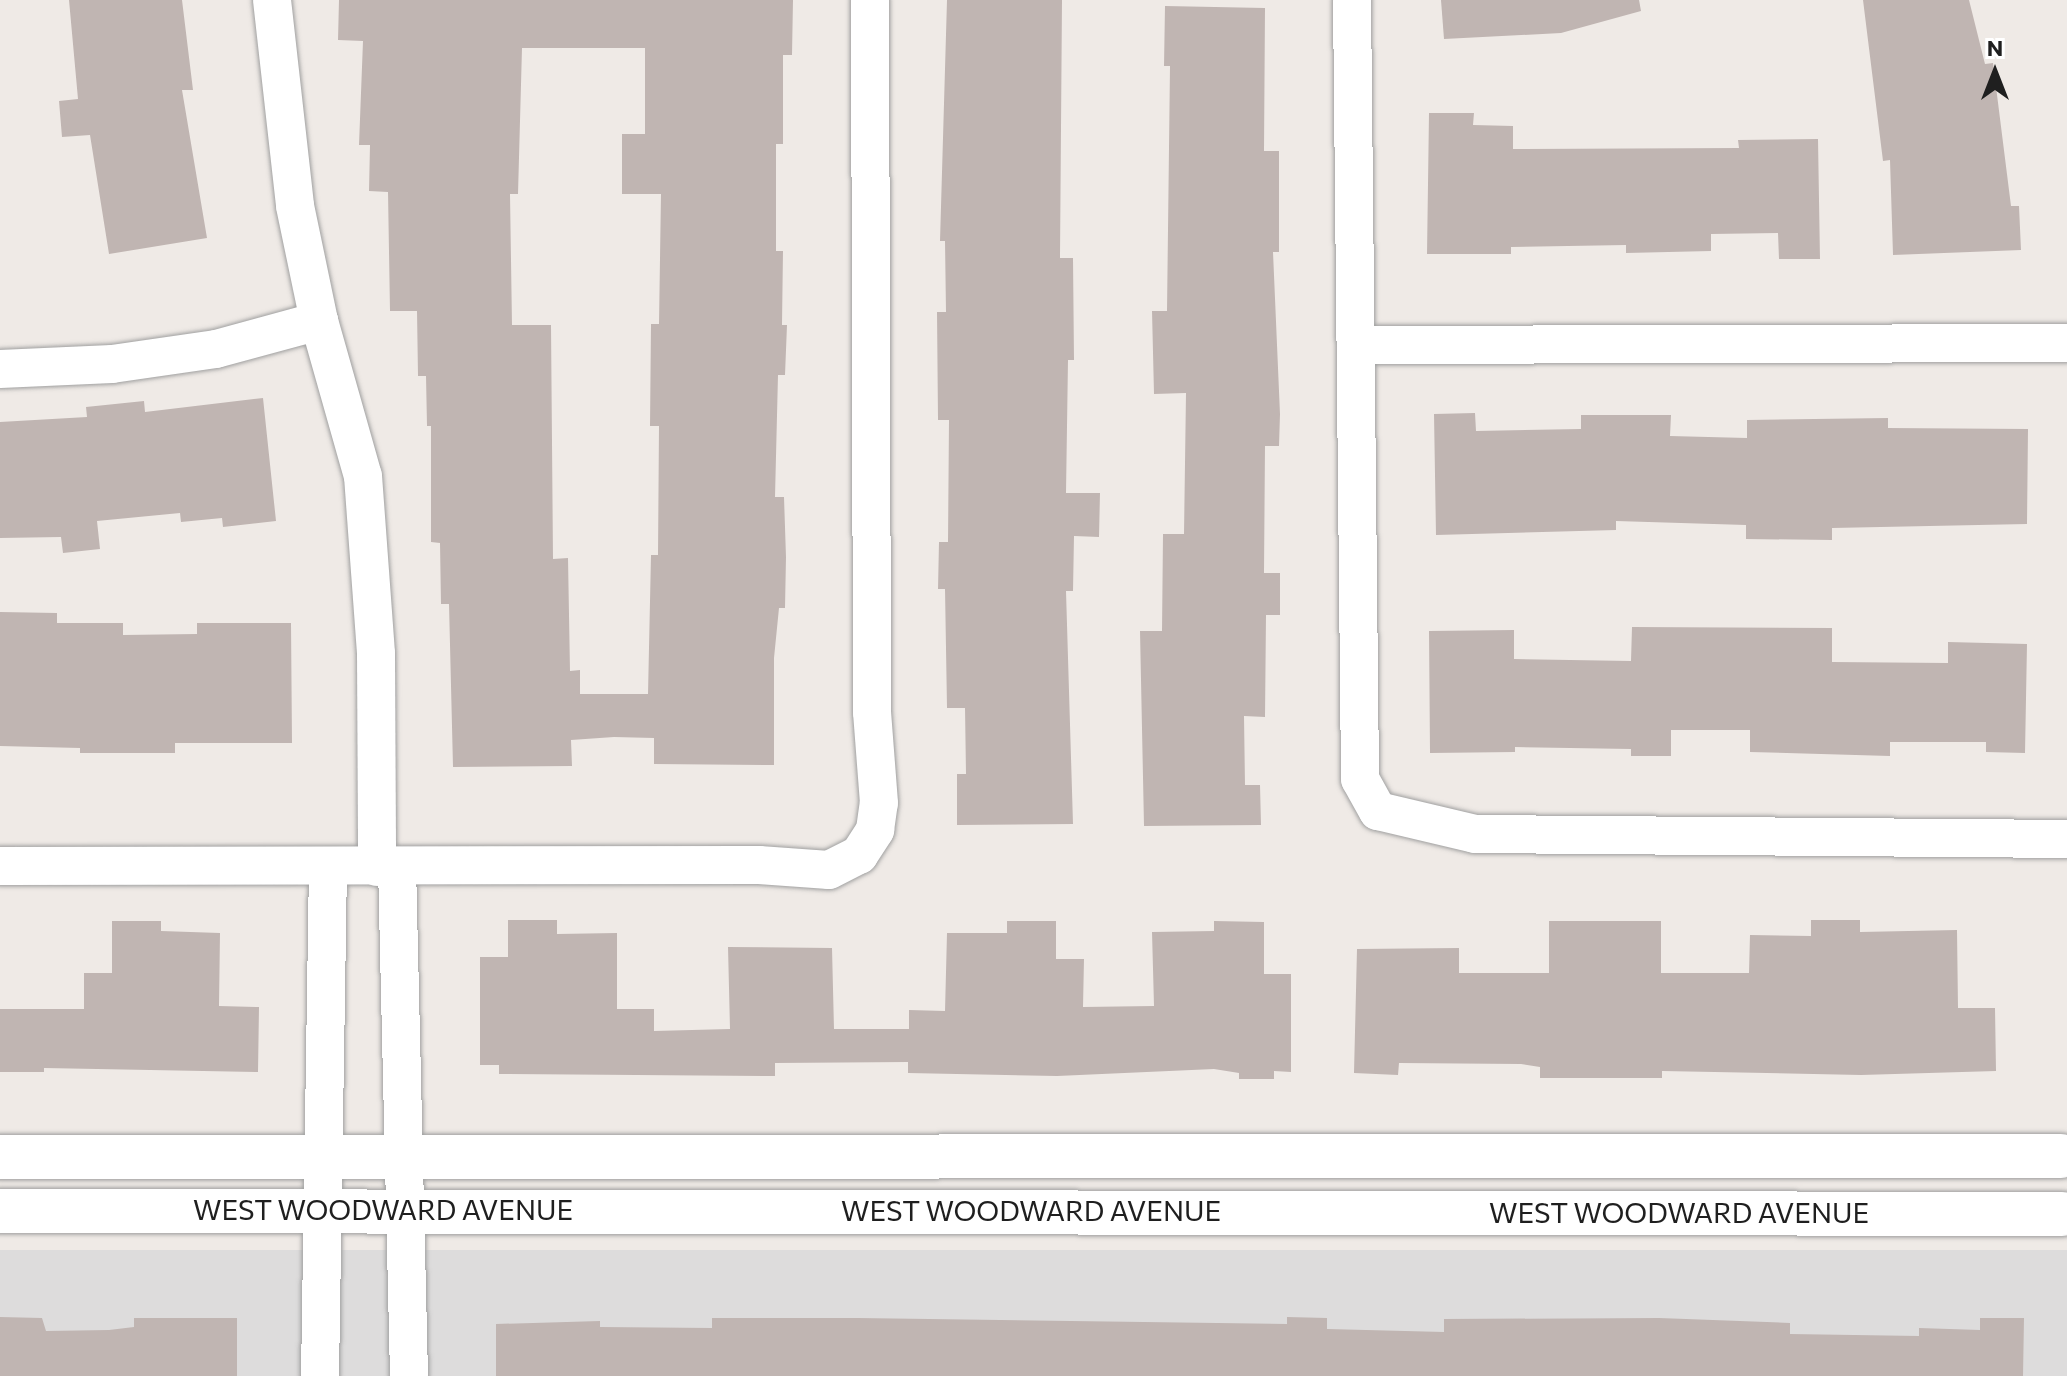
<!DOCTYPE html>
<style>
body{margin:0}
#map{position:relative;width:2067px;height:1376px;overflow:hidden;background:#efeae6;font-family:Commissioner,sans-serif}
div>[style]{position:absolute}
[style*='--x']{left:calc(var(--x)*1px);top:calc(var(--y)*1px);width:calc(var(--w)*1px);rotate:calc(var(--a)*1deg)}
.residential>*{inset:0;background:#dddcdc}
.building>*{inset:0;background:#c0b5b2}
.roads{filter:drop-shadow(0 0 2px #a0a0a0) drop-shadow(0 0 2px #a0a0a0)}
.minor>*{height:38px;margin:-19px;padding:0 19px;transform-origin:19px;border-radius:19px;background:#fff}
.tertiary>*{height:44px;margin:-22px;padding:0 22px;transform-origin:22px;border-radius:22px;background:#fff}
span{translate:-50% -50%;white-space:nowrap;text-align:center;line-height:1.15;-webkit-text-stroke:6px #fff;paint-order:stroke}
.street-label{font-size:28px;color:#1f1f1f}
.north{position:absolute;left:1955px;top:32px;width:80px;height:80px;-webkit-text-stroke:6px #fff;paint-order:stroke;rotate:0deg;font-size:22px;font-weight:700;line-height:32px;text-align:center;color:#1f1f1f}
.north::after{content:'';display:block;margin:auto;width:28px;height:36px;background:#1f1f1f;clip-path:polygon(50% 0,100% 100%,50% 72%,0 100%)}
</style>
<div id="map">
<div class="residential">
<div style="clip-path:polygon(0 1250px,2067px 1250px,2067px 1376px,0 1376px)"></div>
</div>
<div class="building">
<div style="clip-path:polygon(69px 0,182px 0,193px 90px,182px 90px,207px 238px,109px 254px,90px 135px,62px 137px,59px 101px,78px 99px)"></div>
<div style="clip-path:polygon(evenodd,339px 0,793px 0,792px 55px,783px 55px,783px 144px,776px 144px,776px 251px,783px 251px,782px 325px,787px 325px,785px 375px,778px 375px,775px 497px,784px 497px,786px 557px,785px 608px,779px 608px,774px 658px,774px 765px,654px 764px,654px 738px,614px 737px,571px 740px,572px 766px,453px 767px,449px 604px,441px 604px,440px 543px,431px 542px,431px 426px,427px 426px,426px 376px,418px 376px,417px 311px,390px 311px,388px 192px,369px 191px,370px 145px,359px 145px,363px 41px,338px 40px,339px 0,522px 48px,645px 48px,645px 134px,622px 134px,622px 194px,661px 194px,659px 324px,651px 324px,650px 426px,659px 426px,658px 555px,651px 555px,648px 694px,580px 694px,580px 670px,570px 671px,568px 558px,553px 559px,551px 325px,512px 325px,510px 194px,518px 194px,522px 48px)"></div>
<div style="clip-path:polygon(947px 0,1062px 0,1060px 258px,1073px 258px,1074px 360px,1068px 360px,1066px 493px,1100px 493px,1099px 537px,1074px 536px,1073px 591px,1066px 591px,1073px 824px,957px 825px,957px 774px,966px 774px,965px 708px,947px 708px,945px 589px,938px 589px,939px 542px,948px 542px,949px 420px,938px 420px,937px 312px,946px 312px,945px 241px,940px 241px)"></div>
<div style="clip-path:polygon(1441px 0,1639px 0,1641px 11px,1561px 33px,1444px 39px)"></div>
<div style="clip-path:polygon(1863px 0,1969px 0,1985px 64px,1993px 63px,2011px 206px,2019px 206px,2021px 250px,1893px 255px,1890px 160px,1883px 161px)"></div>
<div style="clip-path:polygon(1165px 6px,1265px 8px,1264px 151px,1279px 151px,1279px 252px,1273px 252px,1280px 414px,1279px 446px,1265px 446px,1264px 573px,1280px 573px,1280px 615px,1266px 615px,1265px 717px,1244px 716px,1245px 785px,1260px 785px,1261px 825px,1144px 826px,1140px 631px,1162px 631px,1163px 534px,1184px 534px,1186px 393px,1154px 394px,1152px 311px,1167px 311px,1170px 66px,1164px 66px)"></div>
<div style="clip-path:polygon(1429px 113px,1474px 113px,1473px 125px,1513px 126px,1513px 149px,1739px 148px,1738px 140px,1818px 139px,1820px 259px,1779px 259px,1778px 233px,1711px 234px,1711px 251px,1626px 253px,1626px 245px,1511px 247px,1511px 254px,1427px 254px)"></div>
<div style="clip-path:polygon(263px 398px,276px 521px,223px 527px,222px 518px,181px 522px,180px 513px,97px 521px,100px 549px,63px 553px,61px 537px,0 538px,0 422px,87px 417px,86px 407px,144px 401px,145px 412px)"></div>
<div style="clip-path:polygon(1475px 413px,1476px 431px,1581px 429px,1581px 415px,1671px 415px,1670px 436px,1747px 438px,1747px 420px,1888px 418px,1888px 428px,2028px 429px,2027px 524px,1832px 528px,1832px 540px,1746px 539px,1746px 525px,1616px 521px,1616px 530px,1436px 535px,1434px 414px)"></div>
<div style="clip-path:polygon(0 612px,57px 613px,57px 623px,123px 623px,123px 635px,197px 634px,197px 623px,291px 623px,292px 743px,175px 743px,175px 753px,80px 753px,80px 748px,0 746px)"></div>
<div style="clip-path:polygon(1632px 627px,1832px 628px,1832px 662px,1948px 663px,1948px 642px,2027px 644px,2025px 753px,1986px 752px,1986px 742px,1890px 742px,1890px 756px,1750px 752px,1750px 730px,1671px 730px,1671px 756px,1631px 756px,1631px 749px,1515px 747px,1515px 752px,1430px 753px,1429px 631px,1514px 630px,1514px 659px,1631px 661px)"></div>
<div style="clip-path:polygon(508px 920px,557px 920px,557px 934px,617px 933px,617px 1009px,654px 1009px,654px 1031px,730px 1029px,728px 947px,832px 948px,834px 1029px,909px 1029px,909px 1010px,945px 1011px,947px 933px,1007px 933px,1007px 921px,1056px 921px,1056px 959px,1084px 959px,1083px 1007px,1154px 1006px,1152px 932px,1214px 931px,1214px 921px,1264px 922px,1264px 974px,1291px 974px,1291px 1072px,1274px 1071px,1274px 1079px,1239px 1079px,1239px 1073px,1214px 1069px,1057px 1076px,908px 1073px,908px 1062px,775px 1063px,775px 1076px,499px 1074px,499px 1065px,480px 1065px,480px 957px,508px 957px)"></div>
<div style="clip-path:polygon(1811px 920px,1860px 920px,1860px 932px,1957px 930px,1958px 1008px,1995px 1008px,1996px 1071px,1861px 1075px,1662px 1071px,1662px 1078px,1540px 1078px,1540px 1067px,1521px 1064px,1399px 1063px,1398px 1075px,1354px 1073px,1357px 949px,1459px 948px,1459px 973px,1549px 973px,1549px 921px,1661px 921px,1661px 973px,1749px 973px,1750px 935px,1811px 936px)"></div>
<div style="clip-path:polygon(112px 921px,161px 921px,161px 931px,220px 933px,219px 1006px,259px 1007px,258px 1072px,44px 1068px,44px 1072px,0 1072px,0 1009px,84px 1009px,84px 973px,112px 973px)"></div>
<div style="clip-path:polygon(0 1317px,42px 1318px,46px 1331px,109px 1330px,134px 1327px,134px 1318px,237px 1318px,237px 1376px,0 1376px)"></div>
<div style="clip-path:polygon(1287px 1317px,1327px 1318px,1327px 1329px,1444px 1332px,1444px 1319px,1659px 1318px,1790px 1323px,1790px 1334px,1919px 1336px,1919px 1328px,1980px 1330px,1980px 1318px,2024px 1318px,2023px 1376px,496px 1376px,496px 1324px,600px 1321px,600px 1327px,712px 1328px,712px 1318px,858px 1318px,1287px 1324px)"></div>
</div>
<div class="roads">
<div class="minor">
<div style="--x:272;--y:0;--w:207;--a:83.6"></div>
<div style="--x:295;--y:206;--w:117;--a:78.2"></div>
<div style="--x:319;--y:321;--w:161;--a:74.2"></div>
<div style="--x:363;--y:476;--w:178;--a:85.8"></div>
<div style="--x:376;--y:654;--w:213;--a:89.7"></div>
<div style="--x:1352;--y:0;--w:779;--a:89.41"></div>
<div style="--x:1360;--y:779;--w:37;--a:61"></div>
<div style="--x:1378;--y:811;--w:100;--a:13.3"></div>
<div style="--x:1475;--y:834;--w:592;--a:0.48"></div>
<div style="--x:1356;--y:345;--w:711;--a:-0.16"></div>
<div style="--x:0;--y:369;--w:112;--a:-2.6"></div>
<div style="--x:112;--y:364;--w:105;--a:-8.2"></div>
<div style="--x:216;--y:349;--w:107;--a:-15.2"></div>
<div style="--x:0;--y:866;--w:759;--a:-0.08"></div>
<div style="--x:759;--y:865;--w:70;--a:4.1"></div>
<div style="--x:829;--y:870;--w:34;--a:-27"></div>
<div style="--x:859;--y:855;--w:30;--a:-57"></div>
<div style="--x:875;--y:830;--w:27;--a:-82"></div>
<div style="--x:879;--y:803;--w:91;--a:-94.4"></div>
<div style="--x:872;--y:712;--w:712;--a:-90.16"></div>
<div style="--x:397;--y:866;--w:510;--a:88.65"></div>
<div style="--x:320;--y:1376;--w:509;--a:-89.1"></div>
</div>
<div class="tertiary">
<div style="--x:0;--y:1157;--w:2061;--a:-0.03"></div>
<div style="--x:0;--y:1211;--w:2062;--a:0.08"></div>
</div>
</div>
<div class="street-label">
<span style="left:383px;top:1209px">WEST WOODWARD AVENUE</span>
<span style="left:1031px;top:1210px">WEST WOODWARD AVENUE</span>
<span style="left:1679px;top:1212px">WEST WOODWARD AVENUE</span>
</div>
<div class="north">N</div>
</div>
